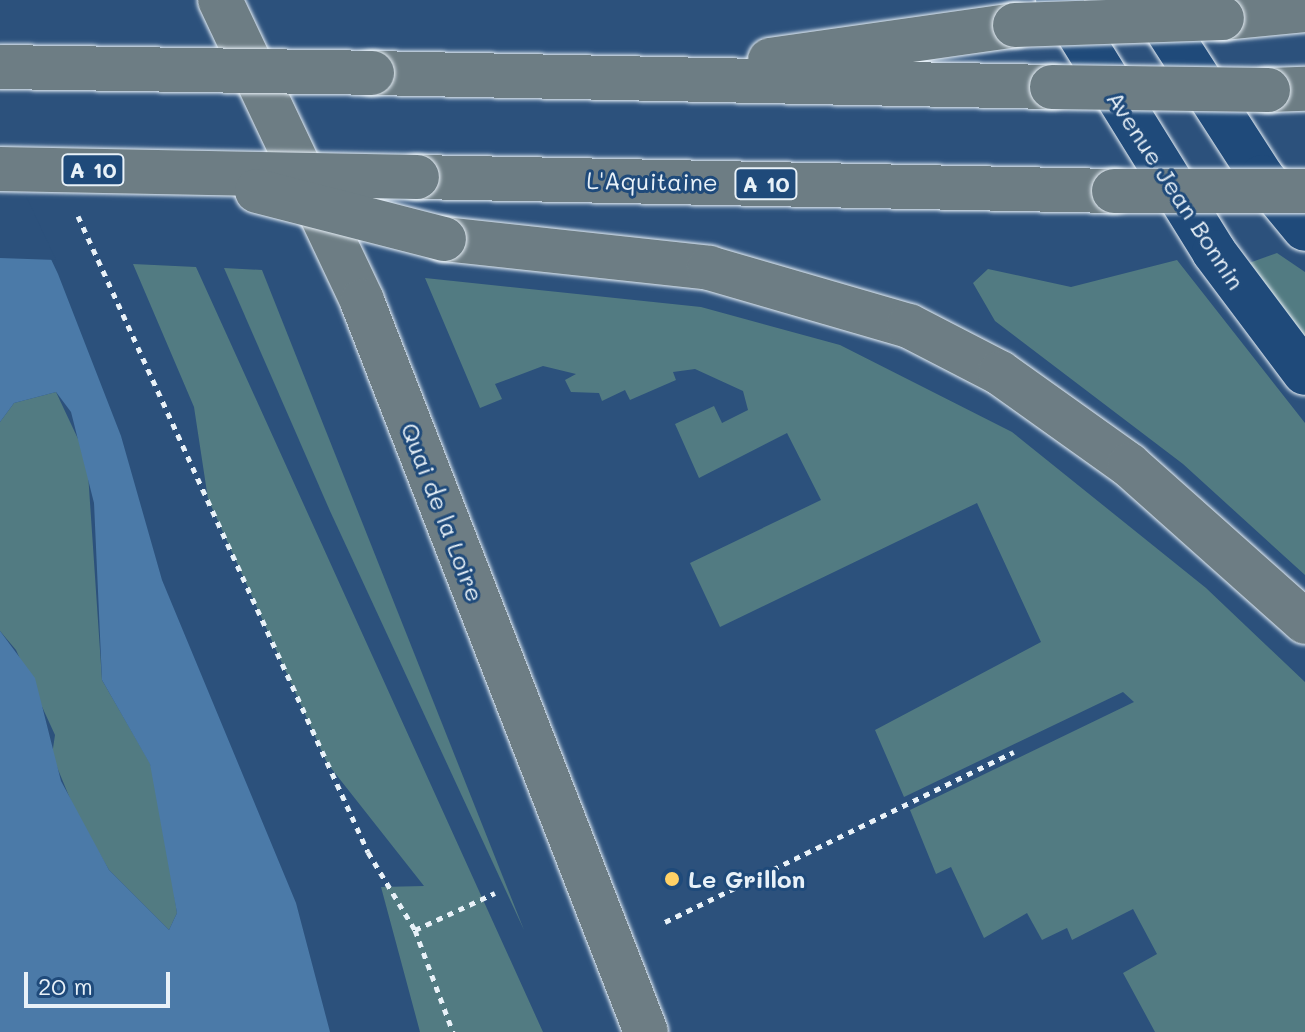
<!DOCTYPE html>
<style>
body{margin:0}
#map{position:relative;width:1305px;height:1032px;overflow:hidden;background:#2c517c;font-family:Mali,sans-serif}
div>[style]{position:absolute}
[style*='--x']{left:calc(var(--x)*1px);top:calc(var(--y)*1px);width:calc(var(--w)*1px);rotate:calc(var(--a)*1deg)}
.green>*{inset:0;background:#527b82}
.water>*{inset:0;background:#4b7aa8}
.pier>*{inset:0;background:#2c517c}
.path>*{height:5px;margin-top:-2.5px;transform-origin:0;background:repeating-linear-gradient(90deg,#e8f1f8 0 6px,transparent 0 12px)}
.roads{filter:drop-shadow(0 0 2px #e8f1f8) drop-shadow(0 0 2px #e8f1f8)}
.minor>*{height:44px;margin:-22px;padding:0 22px;transform-origin:22px;border-radius:22px;background:#1f4a7a}
.major>*{height:44px;margin:-22px;padding:0 22px;transform-origin:22px;border-radius:22px;background:#6d7d84}
.highway>*{height:44px;margin:-22px;padding:0 22px;transform-origin:22px;border-radius:22px;background:#6d7d84}
.bridges{filter:drop-shadow(0 0 2px #e8f1f8) drop-shadow(0 0 2px #e8f1f8)}
.highway-bridge>*{height:44px;margin:-22px;padding:0 22px;transform-origin:22px;border-radius:22px;background:#6d7d84}
.dots>*{width:22px;height:22px;translate:-50% -50%;box-sizing:border-box;border:4px solid #1f4a7a;border-radius:50%}
span{translate:-50% -50%;white-space:nowrap;text-align:center;line-height:1.15;-webkit-text-stroke:6px #1f4a7a;paint-order:stroke}
.shield-label span{padding:2px 6px;background:#1f4a7a;border:2px solid;border-radius:6px;-webkit-text-stroke-width:0}
.shield-label{font-size:22px;color:#e8f1f8;font-weight:700}
.street-label{font-size:24px;color:#e8f1f8}
.poi-label{font-size:24px;color:#e8f1f8;font-weight:700}
.left{translate:0 -50%;text-align:left}
.scale{position:absolute;left:24px;top:972px;width:146px;height:36px;box-sizing:border-box;border:4px solid #e8f1f8;border-top:0;padding-left:10px;font-size:24px;line-height:28px;white-space:nowrap;color:#e8f1f8;-webkit-text-stroke:6px #1f4a7a;paint-order:stroke}
</style>
<div id="map">
<div class="green">
<div style="clip-path:polygon(1277px 253px,1305px 272px,1305px 352px,1249px 263px)"></div>
<div style="clip-path:polygon(1177px 260px,1305px 423px,1305px 575px,1183px 464px,995px 321px,973px 283px,988px 269px,1071px 287px)"></div>
<div style="clip-path:polygon(133px 264px,196px 267px,543px 1032px,420px 1032px,381px 887px,424px 886px,327px 763px,208px 499px,194px 407px)"></div>
<div style="clip-path:polygon(224px 268px,262px 270px,524px 930px,330px 511px)"></div>
<div style="clip-path:polygon(425px 278px,701px 307px,840px 345px,1012px 432px,1206px 588px,1305px 682px,1305px 1032px,1155px 1032px,1123px 973px,1157px 954px,1133px 909px,1072px 940px,1067px 928px,1042px 940px,1027px 913px,984px 938px,951px 867px,936px 874px,910px 810px,1134px 702px,1123px 692px,904px 797px,875px 730px,1041px 642px,977px 503px,720px 627px,690px 563px,821px 500px,787px 433px,699px 478px,675px 424px,714px 406px,722px 423px,748px 410px,743px 391px,695px 369px,673px 372px,676px 380px,630px 400px,625px 390px,602px 401px,599px 393px,571px 392px,565px 380px,576px 374px,543px 366px,495px 384px,502px 399px,480px 408px)"></div>
<div style="clip-path:polygon(56px 392px,87px 458px,102px 680px,150px 763px,161px 802px,177px 913px,169px 930px,109px 870px,76px 813px,52px 755px,55px 735px,16px 650px,0 631px,0 422px,14px 403px)"></div>
</div>
<div class="water">
<div style="clip-path:polygon(0 151px,58px 274px,121px 436px,162px 580px,296px 903px,330px 1032px,0 1032px,0 631px,35px 678px,61px 781px,109px 870px,169px 930px,177px 913px,150px 764px,102px 680px,94px 503px,71px 412px,56px 392px,14px 403px,0 422px)"></div>
</div>
<div class="pier">
<div style="clip-path:polygon(0 147px,4px 149px,56px 260px,0 258px)"></div>
</div>
<div class="path">
<div style="--x:78;--y:216;--w:699;--a:65.49"></div>
<div style="--x:368;--y:852;--w:91;--a:58.9"></div>
<div style="--x:415;--y:930;--w:109;--a:69.6"></div>
<div style="--x:665;--y:922;--w:388;--a:-26"></div>
<div style="--x:415;--y:930;--w:88;--a:-24.8"></div>
</div>
<div class="roads">
<div class="minor">
<div style="--x:1058;--y:0;--w:296;--a:58.2"></div>
<div style="--x:1214;--y:252;--w:151;--a:53.1"></div>
<div style="--x:1148;--y:0;--w:211;--a:57.2"></div>
<div style="--x:1262;--y:177;--w:67;--a:50.4"></div>
</div>
<div class="major">
<div style="--x:220;--y:0;--w:333;--a:64.7"></div>
<div style="--x:362;--y:301;--w:784;--a:68.77"></div>
</div>
<div class="highway">
<div style="--x:1222;--y:18;--w:83;--a:-5.5"></div>
<div style="--x:770;--y:60;--w:247;--a:-8.1"></div>
<div style="--x:372;--y:73;--w:680;--a:1.18"></div>
<div style="--x:1268;--y:90;--w:37;--a:-2"></div>
<div style="--x:417;--y:177;--w:697;--a:1.15"></div>
<div style="--x:444;--y:239;--w:267;--a:6.2"></div>
<div style="--x:709;--y:268;--w:208;--a:16.2"></div>
<div style="--x:909;--y:326;--w:102;--a:27.3"></div>
<div style="--x:1000;--y:373;--w:158;--a:35.5"></div>
<div style="--x:1129;--y:465;--w:236;--a:41.7"></div>
</div>
</div>
<div class="bridges">
<div class="highway-bridge">
<div style="--x:1015;--y:25;--w:207;--a:-1.9"></div>
<div style="--x:0;--y:67;--w:372;--a:0.9"></div>
<div style="--x:1052;--y:87;--w:216;--a:0.8"></div>
<div style="--x:0;--y:169;--w:417;--a:1.1"></div>
<div style="--x:257;--y:191;--w:193;--a:14.4"></div>
<div style="--x:1114;--y:191;--w:191;--a:0"></div>
</div>
</div>
<div class="dots">
<div style="left:672px;top:879px;background:#ffd166"></div>
</div>
<div class="shield-label">
<span style="left:93px;top:170px">A 10</span>
<span style="left:766px;top:184px">A 10</span>
</div>
<div class="street-label">
<span style="left:652px;top:181px;rotate:1deg">L'Aquitaine</span>
<span style="left:1176px;top:190px;rotate:57deg">Avenue Jean Bonnin</span>
<span style="left:443px;top:512px;rotate:69deg">Quai de la Loire</span>
</div>
<div class="poi-label">
<span class="left" style="left:688px;top:879px">Le Grillon</span>
</div>
<div class="scale">20 m</div>
</div>
